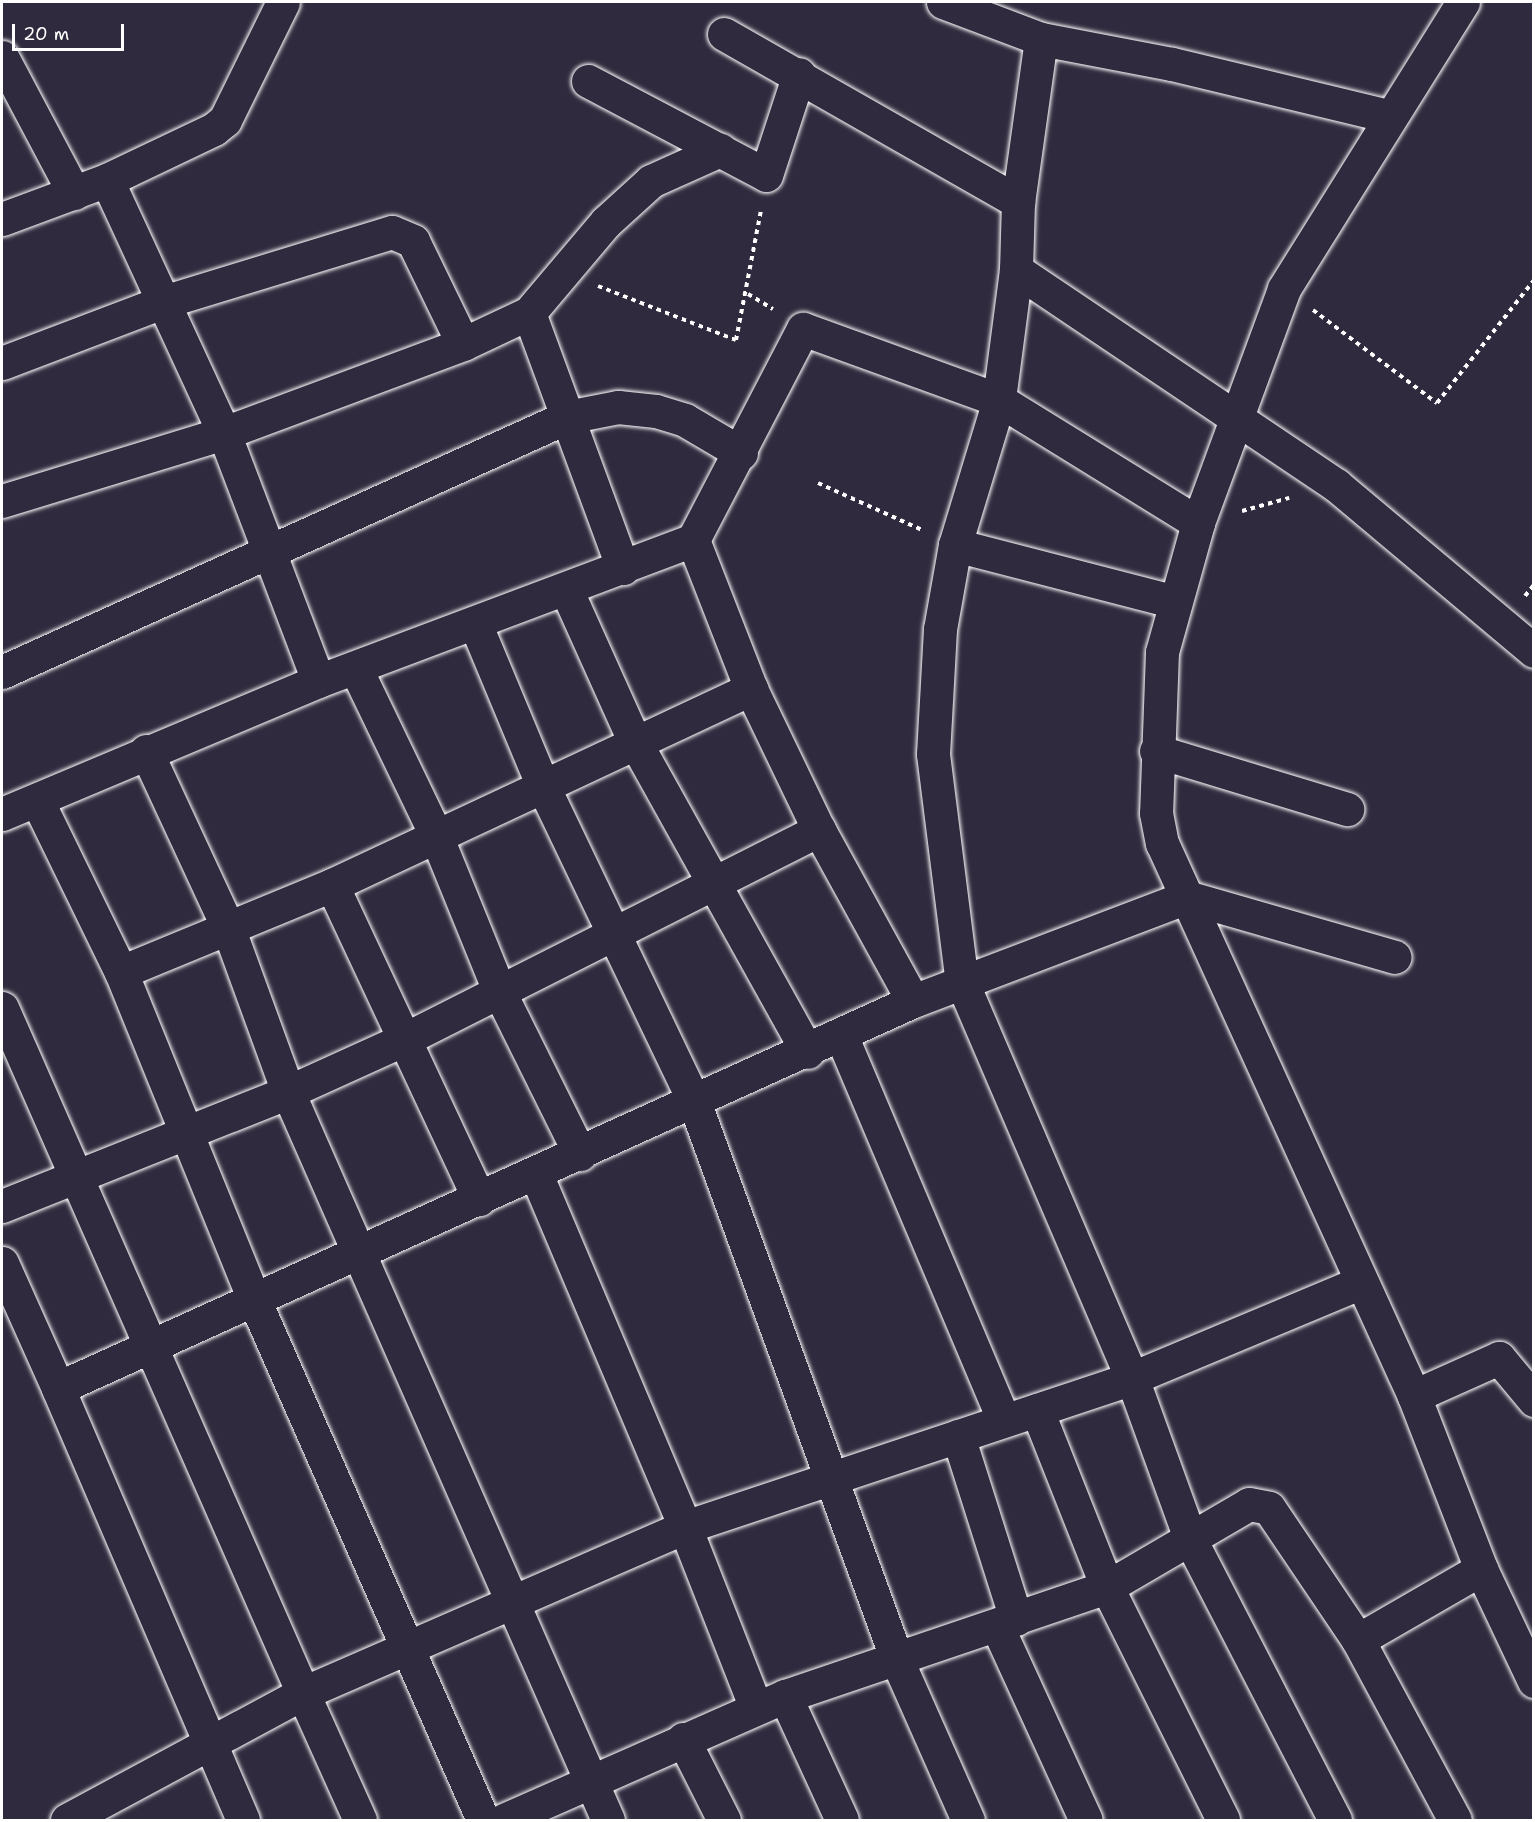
<!DOCTYPE html>
<style>
body{margin:0}
#map{position:relative;width:1535px;height:1822px;overflow:hidden;background:#2f2a3d;font-family:"Shantell Sans",sans-serif}
div>[style]{position:absolute}
[style*='--x']{left:calc(var(--x)*1px);top:calc(var(--y)*1px);width:calc(var(--w)*1px);rotate:calc(var(--a)*1deg)}
.path>*{height:4px;margin-top:-2px;transform-origin:0;background:repeating-linear-gradient(90deg,#fff 0 4.5px,transparent 0 9px)}
.roads{filter:drop-shadow(0 0 2px #fff) drop-shadow(0 0 2px #fff)}
.minor>*{height:33px;margin:-16.5px;padding:0 16.5px;transform-origin:16.5px;border-radius:16.5px;background:#2f2a3d}
span{translate:-50% -50%;white-space:nowrap;text-align:center;line-height:1.15;-webkit-text-stroke:4.5px #2f2a3d;paint-order:stroke}
.frame{position:absolute;inset:0;border:3px solid #fff;pointer-events:none}
.scale{position:absolute;left:12px;top:24px;width:112px;height:27px;box-sizing:border-box;border:3px solid #fff;border-top:0;padding-left:8px;font-size:18px;line-height:21px;white-space:nowrap;color:#fff;-webkit-text-stroke:4px #2f2a3d;paint-order:stroke}
</style>
<div id="map">
<div class="path">
<div style="--x:598;--y:286;--w:148;--a:21.4"></div>
<div style="--x:736;--y:340;--w:132;--a:-79.1"></div>
<div style="--x:748;--y:294;--w:29;--a:31"></div>
<div style="--x:1313;--y:310;--w:155;--a:36.9"></div>
<div style="--x:1437;--y:403;--w:157;--a:-51.7"></div>
<div style="--x:818;--y:483;--w:114;--a:24.3"></div>
<div style="--x:1242;--y:511;--w:49;--a:-15.5"></div>
<div style="--x:1525;--y:596;--w:14;--a:-51"></div>
</div>
<div class="roads">
<div class="minor">
<div style="--x:943;--y:2;--w:105;--a:20.7"></div>
<div style="--x:1041;--y:39;--w:133;--a:10.8"></div>
<div style="--x:1172;--y:64;--w:222;--a:13.5"></div>
<div style="--x:1463;--y:2;--w:338;--a:122"></div>
<div style="--x:1284;--y:289;--w:249;--a:110.2"></div>
<div style="--x:1198;--y:523;--w:134;--a:105.6"></div>
<div style="--x:1162;--y:652;--w:161;--a:92.1"></div>
<div style="--x:1156;--y:813;--w:31;--a:79"></div>
<div style="--x:1162;--y:843;--w:608;--a:65.5"></div>
<div style="--x:1414;--y:1396;--w:186;--a:68.8"></div>
<div style="--x:1481;--y:1569;--w:124;--a:64.7"></div>
<div style="--x:724;--y:34;--w:339;--a:29.7"></div>
<div style="--x:1041;--y:39;--w:165;--a:98"></div>
<div style="--x:1018;--y:202;--w:68;--a:91.7"></div>
<div style="--x:1016;--y:270;--w:131;--a:97.5"></div>
<div style="--x:999;--y:400;--w:152;--a:106.9"></div>
<div style="--x:955;--y:545;--w:85;--a:100.1"></div>
<div style="--x:940;--y:629;--w:125;--a:93.2"></div>
<div style="--x:933;--y:754;--w:230;--a:82.8"></div>
<div style="--x:962;--y:982;--w:431;--a:66.8"></div>
<div style="--x:1132;--y:1378;--w:173;--a:70.1"></div>
<div style="--x:1191;--y:1541;--w:314;--a:62.7"></div>
<div style="--x:2;--y:57;--w:154;--a:62.1"></div>
<div style="--x:588;--y:81;--w:201;--a:27.8"></div>
<div style="--x:766;--y:175;--w:106;--a:-71.9"></div>
<div style="--x:107;--y:180;--w:279;--a:65.2"></div>
<div style="--x:224;--y:433;--w:265;--a:69.2"></div>
<div style="--x:2;--y:219;--w:112;--a:-20.4"></div>
<div style="--x:107;--y:180;--w:119;--a:-25.5"></div>
<div style="--x:214;--y:129;--w:14;--a:-39"></div>
<div style="--x:225;--y:120;--w:131;--a:-63.8"></div>
<div style="--x:1016;--y:270;--w:386;--a:33.9"></div>
<div style="--x:1336;--y:485;--w:258;--a:40"></div>
<div style="--x:529;--y:313;--w:272;--a:69.8"></div>
<div style="--x:2;--y:363;--w:172;--a:-20.8"></div>
<div style="--x:163;--y:302;--w:239;--a:-17"></div>
<div style="--x:392;--y:232;--w:23;--a:23"></div>
<div style="--x:413;--y:241;--w:114;--a:64.1"></div>
<div style="--x:2;--y:501;--w:232;--a:-17"></div>
<div style="--x:224;--y:433;--w:255;--a:-20.4"></div>
<div style="--x:463;--y:344;--w:73;--a:-25.2"></div>
<div style="--x:529;--y:313;--w:119;--a:-49.8"></div>
<div style="--x:606;--y:222;--w:61;--a:-42.3"></div>
<div style="--x:651;--y:181;--w:76;--a:-24.2"></div>
<div style="--x:693;--y:540;--w:238;--a:-62.5"></div>
<div style="--x:803;--y:329;--w:208;--a:19.9"></div>
<div style="--x:999;--y:400;--w:234;--a:31.7"></div>
<div style="--x:955;--y:545;--w:227;--a:14.5"></div>
<div style="--x:566;--y:589;--w:166;--a:65.8"></div>
<div style="--x:634;--y:740;--w:357;--a:60.9"></div>
<div style="--x:475;--y:623;--w:174;--a:67.4"></div>
<div style="--x:542;--y:784;--w:352;--a:64.4"></div>
<div style="--x:694;--y:1101;--w:595;--a:70.04"></div>
<div style="--x:897;--y:1660;--w:175;--a:66.1"></div>
<div style="--x:356;--y:669;--w:182;--a:64.3"></div>
<div style="--x:435;--y:833;--w:173;--a:67.9"></div>
<div style="--x:500;--y:993;--w:180;--a:63.6"></div>
<div style="--x:2;--y:672;--w:620;--a:-24.29"></div>
<div style="--x:567;--y:417;--w:52;--a:-11.1"></div>
<div style="--x:618;--y:407;--w:38;--a:6"></div>
<div style="--x:656;--y:411;--w:30;--a:17"></div>
<div style="--x:685;--y:420;--w:65;--a:30.5"></div>
<div style="--x:146;--y:751;--w:197;--a:65.1"></div>
<div style="--x:229;--y:930;--w:172;--a:70"></div>
<div style="--x:288;--y:1092;--w:795;--a:66.27"></div>
<div style="--x:1156;--y:751;--w:200;--a:16.9"></div>
<div style="--x:37;--y:800;--w:191;--a:64"></div>
<div style="--x:121;--y:972;--w:351;--a:67.9"></div>
<div style="--x:253;--y:1297;--w:571;--a:66.26"></div>
<div style="--x:2;--y:814;--w:343;--a:-22.8"></div>
<div style="--x:318;--y:681;--w:401;--a:-20.6"></div>
<div style="--x:693;--y:540;--w:160;--a:68.7"></div>
<div style="--x:751;--y:689;--w:157;--a:64.3"></div>
<div style="--x:819;--y:830;--w:195;--a:61.2"></div>
<div style="--x:332;--y:885;--w:347;--a:64.9"></div>
<div style="--x:121;--y:972;--w:228;--a:-22.4"></div>
<div style="--x:332;--y:885;--w:463;--a:-25.1"></div>
<div style="--x:2;--y:1008;--w:748;--a:66.28"></div>
<div style="--x:303;--y:1693;--w:268;--a:151.7"></div>
<div style="--x:841;--y:1035;--w:418;--a:67.1"></div>
<div style="--x:536;--y:1174;--w:383;--a:67.1"></div>
<div style="--x:685;--y:1527;--w:194;--a:68.6"></div>
<div style="--x:2;--y:1206;--w:308;--a:-21.7"></div>
<div style="--x:288;--y:1092;--w:128;--a:-24.4"></div>
<div style="--x:405;--y:1039;--w:464;--a:-26.8"></div>
<div style="--x:2;--y:1263;--w:137;--a:65.9"></div>
<div style="--x:1414;--y:1396;--w:93;--a:-24.1"></div>
<div style="--x:1499;--y:1358;--w:55;--a:50.2"></div>
<div style="--x:1037;--y:1410;--w:190;--a:68.4"></div>
<div style="--x:1107;--y:1587;--w:260;--a:63.5"></div>
<div style="--x:958;--y:1436;--w:192;--a:72.4"></div>
<div style="--x:997;--y:1626;--w:213;--a:65.4"></div>
<div style="--x:1358;--y:1640;--w:142;--a:-30"></div>
<div style="--x:785;--y:1696;--w:136;--a:65.3"></div>
<div style="--x:683;--y:1739;--w:91;--a:63.2"></div>
<div style="--x:243;--y:1820;--w:470;--a:-113.2"></div>
<div style="--x:58;--y:1388;--w:939;--a:-24.35"></div>
<div style="--x:913;--y:1001;--w:293;--a:-20.8"></div>
<div style="--x:1187;--y:897;--w:216;--a:16.1"></div>
<div style="--x:360;--y:1820;--w:139;--a:-114.2"></div>
<div style="--x:303;--y:1693;--w:417;--a:-23.5"></div>
<div style="--x:685;--y:1527;--w:471;--a:-18.4"></div>
<div style="--x:1132;--y:1378;--w:248;--a:-22.7"></div>
<div style="--x:504;--y:1820;--w:307;--a:-23.8"></div>
<div style="--x:785;--y:1696;--w:340;--a:-18.7"></div>
<div style="--x:1107;--y:1587;--w:164;--a:-30.3"></div>
<div style="--x:1249;--y:1504;--w:20;--a:11"></div>
<div style="--x:1269;--y:1508;--w:159;--a:56"></div>
<div style="--x:1358;--y:1640;--w:204;--a:61.7"></div>
</div>
</div>
<div class="frame"></div>
<div class="scale">20 m</div>
</div>
